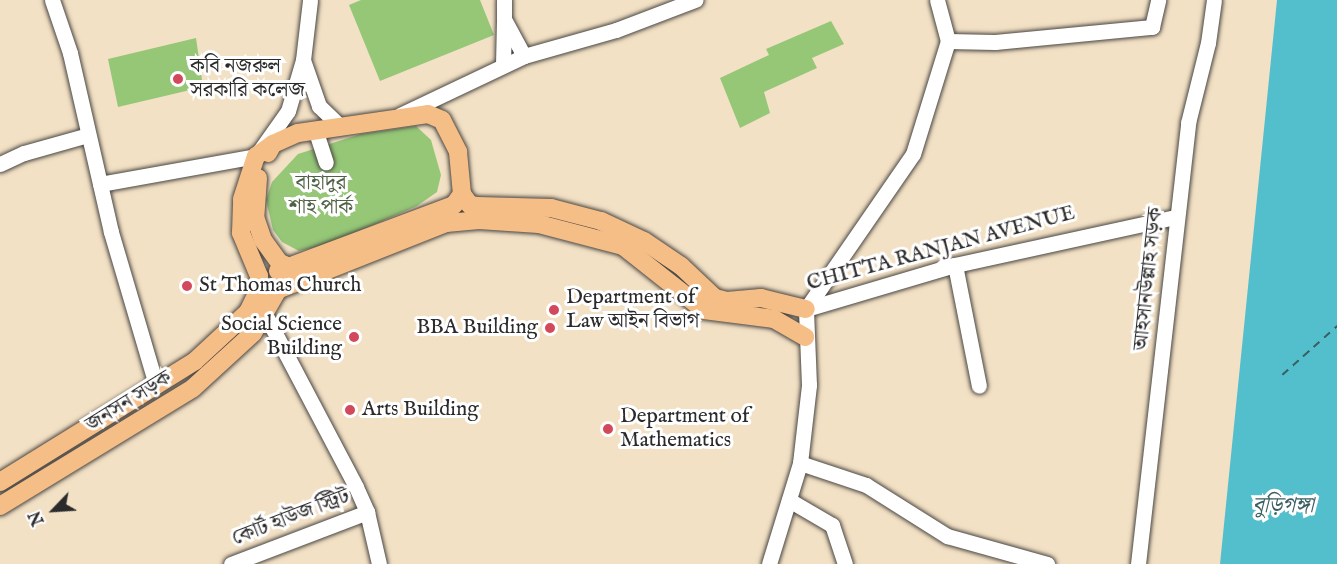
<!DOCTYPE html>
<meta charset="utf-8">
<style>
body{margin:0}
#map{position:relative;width:1337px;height:564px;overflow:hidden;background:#f3e1c5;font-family:"IM FELL English","Noto Serif Bengali",serif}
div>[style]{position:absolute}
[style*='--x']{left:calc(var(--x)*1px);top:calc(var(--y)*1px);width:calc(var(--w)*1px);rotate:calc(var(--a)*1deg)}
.green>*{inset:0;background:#95c777}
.water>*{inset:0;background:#53bfcc}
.ferry>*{height:1.5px;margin-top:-0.75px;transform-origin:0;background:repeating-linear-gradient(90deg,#395f63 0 8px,transparent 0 14px)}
.roads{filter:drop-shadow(0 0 2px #494642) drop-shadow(0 0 2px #494642)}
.minor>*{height:15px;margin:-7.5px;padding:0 7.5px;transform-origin:7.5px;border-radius:7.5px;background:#fff}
.major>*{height:18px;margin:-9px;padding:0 9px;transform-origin:9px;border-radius:9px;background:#f6be87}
.dots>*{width:16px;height:16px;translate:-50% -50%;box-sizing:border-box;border:3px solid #fff;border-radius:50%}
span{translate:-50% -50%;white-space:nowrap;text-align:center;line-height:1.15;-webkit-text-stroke:6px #fff;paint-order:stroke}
.poi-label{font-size:21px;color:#2b2b2b}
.left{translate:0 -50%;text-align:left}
.right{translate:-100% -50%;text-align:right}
.park-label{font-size:21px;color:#506246}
.street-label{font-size:21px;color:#2b2b2b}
.water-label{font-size:22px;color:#395f63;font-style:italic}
.north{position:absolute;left:24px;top:480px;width:60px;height:60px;-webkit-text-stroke:4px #fff;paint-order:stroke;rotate:245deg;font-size:16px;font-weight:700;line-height:24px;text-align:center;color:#2b2b2b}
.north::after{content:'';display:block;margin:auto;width:21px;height:27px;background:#2b2b2b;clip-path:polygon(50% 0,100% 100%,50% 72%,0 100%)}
</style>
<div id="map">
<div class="green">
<div style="clip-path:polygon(361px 0,480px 0,494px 35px,380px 81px,349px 5px)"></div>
<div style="clip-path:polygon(831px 21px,844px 44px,812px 58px,817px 68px,764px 92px,770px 113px,740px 128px,720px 78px,769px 55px,766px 49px)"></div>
<div style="clip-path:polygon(196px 38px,203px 87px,118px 107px,108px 59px)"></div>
<div style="clip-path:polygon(416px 126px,431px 140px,441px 175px,437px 192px,417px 206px,329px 244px,299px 251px,282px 242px,273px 230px,266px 200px,272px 182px,298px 154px,361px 134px)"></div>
</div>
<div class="water">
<div style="clip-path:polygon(1277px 0,1337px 0,1337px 564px,1220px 564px)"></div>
</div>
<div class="ferry">
<div style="--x:1282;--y:375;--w:74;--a:-41.7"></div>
</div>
<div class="roads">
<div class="minor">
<div style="--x:52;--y:0;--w:56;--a:71.2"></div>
<div style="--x:70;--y:53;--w:184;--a:77.1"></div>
<div style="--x:111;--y:232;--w:159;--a:73.6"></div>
<div style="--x:504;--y:0;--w:19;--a:90"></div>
<div style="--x:504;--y:19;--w:42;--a:61.6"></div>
<div style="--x:948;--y:41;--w:47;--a:1.2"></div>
<div style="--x:995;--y:42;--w:158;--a:-5.5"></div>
<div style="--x:1152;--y:27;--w:28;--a:-77"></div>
<div style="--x:303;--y:60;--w:49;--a:70.8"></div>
<div style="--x:319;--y:106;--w:28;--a:44"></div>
<div style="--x:503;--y:65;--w:43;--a:-88.7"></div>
<div style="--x:400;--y:115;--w:137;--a:-25.4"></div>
<div style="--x:524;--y:56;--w:96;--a:-15.8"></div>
<div style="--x:616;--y:30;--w:85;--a:-20.8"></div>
<div style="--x:315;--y:129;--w:35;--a:72"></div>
<div style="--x:0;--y:164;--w:26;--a:-25"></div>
<div style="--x:24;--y:153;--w:66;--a:-15.7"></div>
<div style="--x:100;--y:184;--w:158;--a:-10.2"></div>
<div style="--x:256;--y:156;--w:55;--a:-54.6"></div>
<div style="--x:288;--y:111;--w:53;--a:-73.6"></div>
<div style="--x:303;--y:60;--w:60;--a:-83.3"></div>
<div style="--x:955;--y:265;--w:123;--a:78.8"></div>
<div style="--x:806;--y:309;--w:155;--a:-16.5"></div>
<div style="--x:955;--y:265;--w:226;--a:-12.3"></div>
<div style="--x:806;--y:309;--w:188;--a:-55.4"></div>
<div style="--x:913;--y:154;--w:118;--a:-72.8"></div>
<div style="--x:948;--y:41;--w:42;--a:-105"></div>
<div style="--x:266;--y:316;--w:193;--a:62.2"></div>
<div style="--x:356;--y:487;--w:27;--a:66"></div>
<div style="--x:367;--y:512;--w:53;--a:77"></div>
<div style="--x:800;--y:463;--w:70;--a:18.4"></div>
<div style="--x:866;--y:485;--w:96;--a:32.2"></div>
<div style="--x:947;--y:536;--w:104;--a:15.6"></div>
<div style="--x:789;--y:500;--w:50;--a:30.2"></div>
<div style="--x:832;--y:525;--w:41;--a:71.6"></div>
<div style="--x:231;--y:564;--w:146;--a:-20.9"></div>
<div style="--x:769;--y:564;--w:106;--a:-72.9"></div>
<div style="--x:800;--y:463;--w:79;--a:-83.4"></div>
<div style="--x:809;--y:385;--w:76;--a:-92.3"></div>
<div style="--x:1138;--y:564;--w:444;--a:-83.5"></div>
<div style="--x:1188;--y:123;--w:82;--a:-76"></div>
<div style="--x:1208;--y:43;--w:43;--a:-82.1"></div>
</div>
<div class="major">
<div style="--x:268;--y:153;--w:10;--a:-61"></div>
<div style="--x:273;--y:144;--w:27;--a:-24"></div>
<div style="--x:298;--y:133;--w:131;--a:-8.3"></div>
<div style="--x:428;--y:114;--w:15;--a:23"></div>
<div style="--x:442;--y:120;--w:36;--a:63"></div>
<div style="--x:458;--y:152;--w:42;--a:84.6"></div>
<div style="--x:462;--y:194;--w:14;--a:126"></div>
<div style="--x:258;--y:178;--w:39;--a:94"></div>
<div style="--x:255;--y:217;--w:24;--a:71"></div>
<div style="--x:263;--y:240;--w:29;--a:54"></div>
<div style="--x:280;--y:263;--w:11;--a:22"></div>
<div style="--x:462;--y:194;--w:14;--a:54"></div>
<div style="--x:470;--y:205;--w:7;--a:8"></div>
<div style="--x:477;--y:206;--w:74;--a:1.5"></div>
<div style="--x:551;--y:208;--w:52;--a:14.6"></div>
<div style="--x:601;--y:221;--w:47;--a:24.9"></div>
<div style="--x:644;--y:241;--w:45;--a:34"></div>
<div style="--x:681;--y:266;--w:47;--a:43.3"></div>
<div style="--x:715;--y:298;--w:12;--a:14"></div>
<div style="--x:727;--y:301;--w:34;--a:-5"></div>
<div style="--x:761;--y:298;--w:46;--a:13.7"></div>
<div style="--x:278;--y:271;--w:188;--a:-20.6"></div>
<div style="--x:280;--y:289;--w:179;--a:-21.7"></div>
<div style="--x:446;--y:223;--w:33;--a:-5"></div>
<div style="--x:479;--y:220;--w:60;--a:3.8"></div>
<div style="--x:539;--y:224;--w:87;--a:14.7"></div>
<div style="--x:623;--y:246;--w:103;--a:38.3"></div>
<div style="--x:704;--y:310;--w:71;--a:7.3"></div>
<div style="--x:774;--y:319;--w:36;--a:30"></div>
<div style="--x:0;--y:482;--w:229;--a:-31.8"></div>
<div style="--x:195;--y:361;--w:72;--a:-42.8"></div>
<div style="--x:248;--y:312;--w:25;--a:-64"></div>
<div style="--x:259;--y:289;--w:13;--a:-90"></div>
<div style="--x:259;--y:276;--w:47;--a:-112.7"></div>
<div style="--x:241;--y:233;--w:34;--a:-88"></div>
<div style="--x:242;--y:199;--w:45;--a:-72"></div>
<div style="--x:256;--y:156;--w:21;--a:-35"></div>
<div style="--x:0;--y:506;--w:226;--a:-31.4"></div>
<div style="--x:193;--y:388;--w:81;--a:-42.5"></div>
<div style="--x:253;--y:333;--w:62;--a:-60.1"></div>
</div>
</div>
<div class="dots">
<div style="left:178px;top:79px;background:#d1495b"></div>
<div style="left:187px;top:286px;background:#d1495b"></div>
<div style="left:554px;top:310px;background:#d1495b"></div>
<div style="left:550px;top:328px;background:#d1495b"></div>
<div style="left:354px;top:337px;background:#d1495b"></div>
<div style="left:350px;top:410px;background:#d1495b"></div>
<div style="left:608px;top:429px;background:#d1495b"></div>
</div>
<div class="poi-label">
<span class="left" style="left:190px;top:79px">কবি নজরুল<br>সরকারি কলেজ</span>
<span class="left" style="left:199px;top:286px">St Thomas Church</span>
<span class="left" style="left:566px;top:310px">Department of<br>Law আইন বিভাগ</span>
<span class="right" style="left:342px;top:337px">Social Science<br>Building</span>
<span class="right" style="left:538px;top:328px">BBA Building</span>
<span class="left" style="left:362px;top:410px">Arts Building</span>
<span class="left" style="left:620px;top:429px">Department of<br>Mathematics</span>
</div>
<div class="park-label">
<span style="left:321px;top:196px">বাহাদুর<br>শাহ পার্ক</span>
</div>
<div class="street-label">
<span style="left:941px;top:249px;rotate:-15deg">CHITTA RANJAN AVENUE</span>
<span style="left:1149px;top:279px;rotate:-84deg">আহসানউল্লাহ সড়ক</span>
<span style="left:129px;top:402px;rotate:-32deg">জনসন সড়ক</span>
<span style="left:291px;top:518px;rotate:-21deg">কোর্ট হাউজ স্ট্রিট</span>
</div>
<div class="water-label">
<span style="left:1283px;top:507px">বুড়িগঙ্গা</span>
</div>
<div class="north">N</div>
</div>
